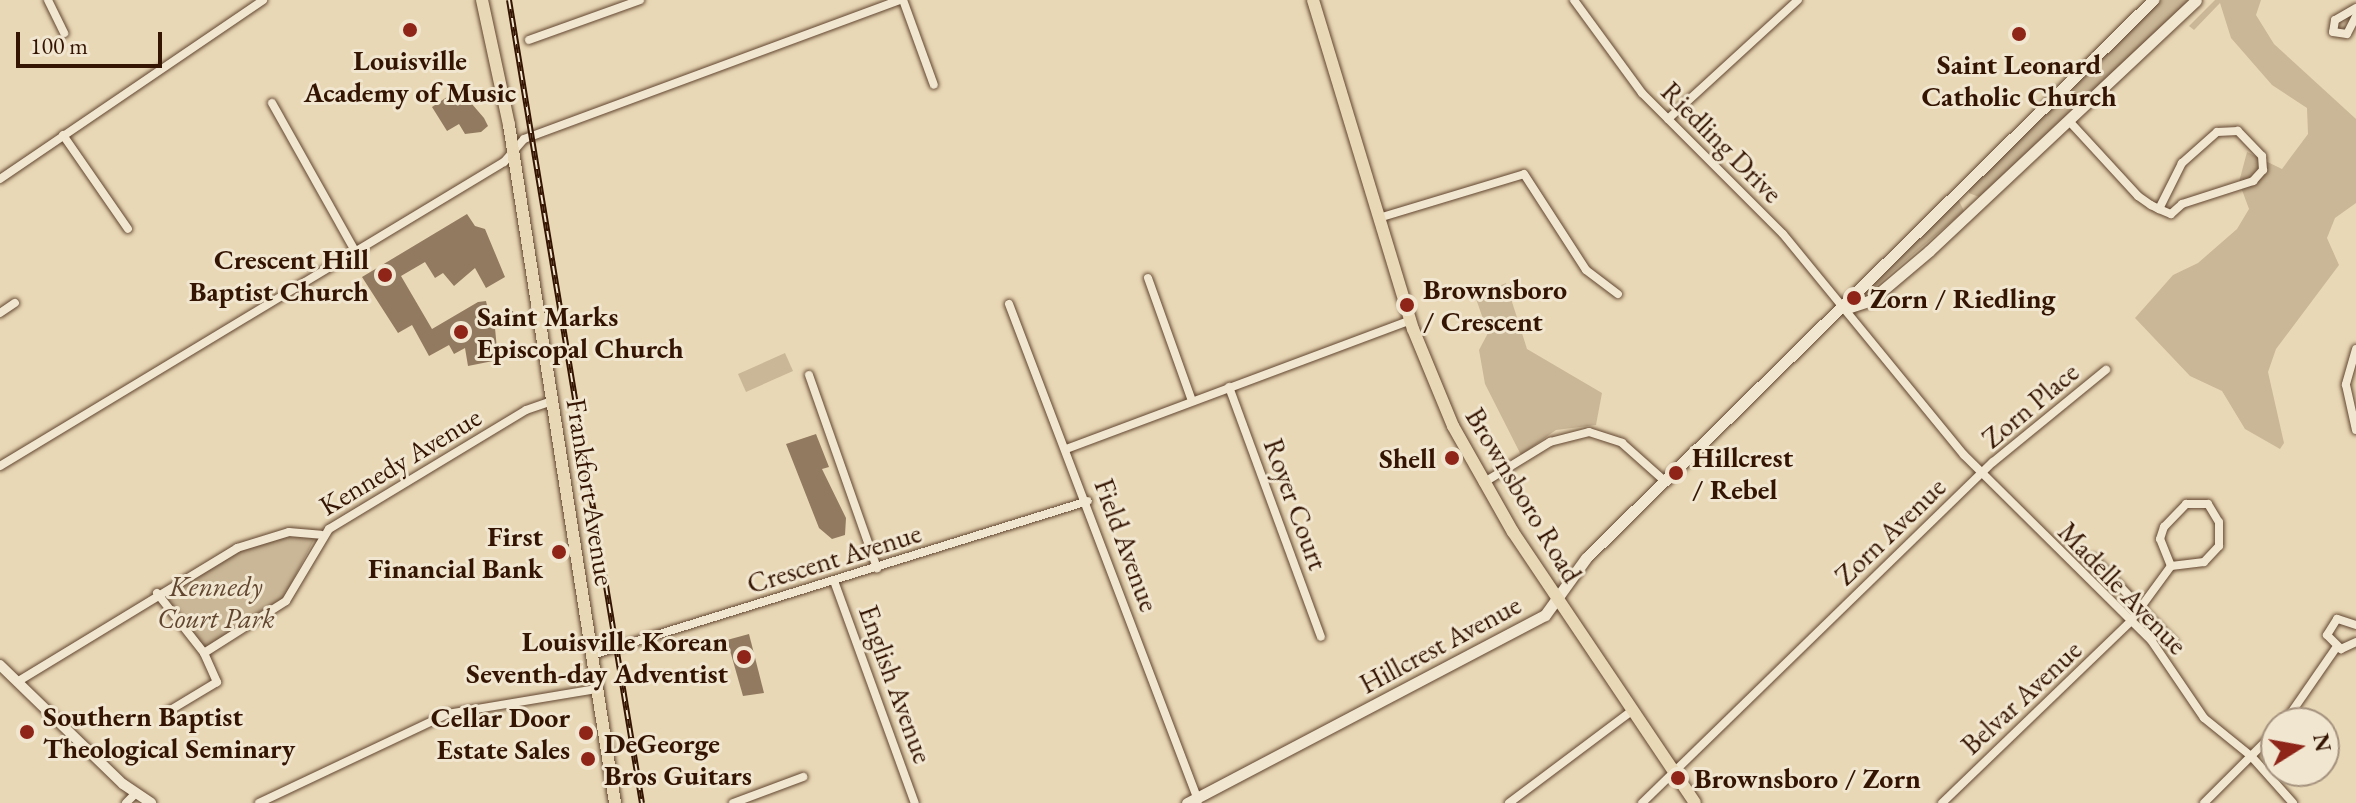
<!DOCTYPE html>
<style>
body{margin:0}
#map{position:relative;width:2356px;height:803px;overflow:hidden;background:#e9d8b6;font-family:"EB Garamond",serif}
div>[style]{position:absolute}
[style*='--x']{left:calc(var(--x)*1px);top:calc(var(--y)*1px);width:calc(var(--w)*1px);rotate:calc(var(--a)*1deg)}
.green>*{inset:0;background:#cab797}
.building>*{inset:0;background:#927a60}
.roads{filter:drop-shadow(0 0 2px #61452f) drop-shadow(0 0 2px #61452f)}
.minor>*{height:8px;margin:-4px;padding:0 4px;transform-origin:4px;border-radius:4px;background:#f1e6d0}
.tertiary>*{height:10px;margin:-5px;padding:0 5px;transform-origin:5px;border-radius:5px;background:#f1e6d0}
.secondary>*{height:11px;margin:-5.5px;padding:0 5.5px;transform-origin:5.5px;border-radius:5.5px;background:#f1e6d0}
.primary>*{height:12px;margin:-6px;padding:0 6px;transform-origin:6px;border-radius:6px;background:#e9d8b6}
.rail>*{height:6px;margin-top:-3px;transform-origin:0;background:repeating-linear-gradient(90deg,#f1e6d0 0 9px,#341402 0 18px);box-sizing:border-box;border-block:2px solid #341402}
.dots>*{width:22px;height:22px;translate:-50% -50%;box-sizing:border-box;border:4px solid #f1e6d0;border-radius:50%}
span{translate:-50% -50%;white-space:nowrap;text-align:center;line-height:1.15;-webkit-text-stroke:6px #f1e6d0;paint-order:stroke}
.poi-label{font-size:28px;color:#341402;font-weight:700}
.right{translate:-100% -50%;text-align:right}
.left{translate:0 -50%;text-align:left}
.street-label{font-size:28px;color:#341402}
.park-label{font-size:28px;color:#61452f;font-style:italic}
.north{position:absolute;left:2260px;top:707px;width:80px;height:80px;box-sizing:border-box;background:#f1e6d0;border:2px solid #a5927e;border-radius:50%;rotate:79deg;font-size:22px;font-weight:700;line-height:32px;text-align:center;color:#341402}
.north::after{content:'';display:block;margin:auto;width:28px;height:36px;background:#8f2418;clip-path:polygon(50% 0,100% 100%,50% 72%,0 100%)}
.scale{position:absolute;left:16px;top:32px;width:146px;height:36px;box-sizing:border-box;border:4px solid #341402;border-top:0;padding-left:10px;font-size:24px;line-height:28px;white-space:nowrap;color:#341402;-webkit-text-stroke:6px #f1e6d0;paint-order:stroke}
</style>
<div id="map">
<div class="green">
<div style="clip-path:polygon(2160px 0,2190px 0,1979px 197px,1969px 193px,1970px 180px)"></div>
<div style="clip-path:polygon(2215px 0,2261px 0,2256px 15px,2274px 44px,2356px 119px,2356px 203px,2335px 218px,2327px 238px,2339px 265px,2276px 349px,2268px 372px,2284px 443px,2280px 449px,2245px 429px,2222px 391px,2190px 376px,2135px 318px,2173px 275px,2198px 263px,2237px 229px,2249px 209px,2239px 182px,2247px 152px,2282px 169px,2308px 134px,2307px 108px,2272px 85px,2231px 38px,2220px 3px,2194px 30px,2189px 26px)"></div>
<div style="clip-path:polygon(1957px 197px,1964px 211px,1863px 297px,1866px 289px)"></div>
<div style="clip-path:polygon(1506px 283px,1527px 349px,1602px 393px,1596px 425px,1556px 430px,1521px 455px,1485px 384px,1479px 350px,1488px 333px,1475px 296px)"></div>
<div style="clip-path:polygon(785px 353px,793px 371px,746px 392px,738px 374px)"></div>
<div style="clip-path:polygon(317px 534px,280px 605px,204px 653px,157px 593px,237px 548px,281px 535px)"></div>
</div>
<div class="building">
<div style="clip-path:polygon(459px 89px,484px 118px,488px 126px,481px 132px,465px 134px,459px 124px,447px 131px,432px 107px)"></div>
<div style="clip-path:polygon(467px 214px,475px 226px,485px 229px,505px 277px,486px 288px,475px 268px,454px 286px,443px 273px,435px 278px,425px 262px,401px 276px,432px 329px,478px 302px,486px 301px,489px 314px,513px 311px,515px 325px,495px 328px,498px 360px,468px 366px,465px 348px,454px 354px,449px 345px,429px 356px,412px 325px,398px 333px,362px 277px)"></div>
<div style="clip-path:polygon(816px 434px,829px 467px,822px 469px,846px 518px,845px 535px,832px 539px,819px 528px,786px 444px)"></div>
<div style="clip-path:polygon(749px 634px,764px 693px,743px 696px,727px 640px)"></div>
</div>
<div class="roads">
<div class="minor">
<div style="--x:48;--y:0;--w:37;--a:64"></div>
<div style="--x:903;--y:0;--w:90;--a:70"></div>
<div style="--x:1574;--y:0;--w:115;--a:53.8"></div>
<div style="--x:1642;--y:93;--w:199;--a:45"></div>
<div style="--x:1783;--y:234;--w:286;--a:50.7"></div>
<div style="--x:1964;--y:455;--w:263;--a:44.7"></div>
<div style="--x:2151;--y:640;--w:94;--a:55.8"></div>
<div style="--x:2204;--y:718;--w:60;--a:39"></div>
<div style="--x:2251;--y:756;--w:63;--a:48.2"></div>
<div style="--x:2356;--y:8;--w:24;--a:150"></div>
<div style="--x:2335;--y:20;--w:12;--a:99"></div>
<div style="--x:2333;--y:32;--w:14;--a:8"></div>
<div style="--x:2347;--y:34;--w:20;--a:-63"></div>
<div style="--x:529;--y:40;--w:118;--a:-19.8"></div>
<div style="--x:272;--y:103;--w:170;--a:60.7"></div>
<div style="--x:1668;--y:119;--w:176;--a:-42.5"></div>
<div style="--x:2069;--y:121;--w:102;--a:47.4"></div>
<div style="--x:2138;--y:196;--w:16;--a:35"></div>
<div style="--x:2151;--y:205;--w:9;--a:27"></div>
<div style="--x:2159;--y:209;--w:13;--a:23"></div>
<div style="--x:2171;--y:214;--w:15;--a:-42"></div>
<div style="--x:2182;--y:204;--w:75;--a:-17.9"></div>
<div style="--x:2253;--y:181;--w:15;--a:-48"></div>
<div style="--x:2263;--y:170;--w:14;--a:-94"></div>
<div style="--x:2262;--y:156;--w:35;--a:-134"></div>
<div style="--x:2238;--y:131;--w:21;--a:177"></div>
<div style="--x:2217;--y:132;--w:47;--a:138.5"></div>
<div style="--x:2182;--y:163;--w:51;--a:116.6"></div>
<div style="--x:63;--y:135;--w:114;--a:55.3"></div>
<div style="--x:0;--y:179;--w:318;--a:-34.2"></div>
<div style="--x:1382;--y:217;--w:148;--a:-16.8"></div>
<div style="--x:1524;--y:174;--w:114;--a:57.1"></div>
<div style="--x:1586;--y:270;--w:40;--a:37"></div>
<div style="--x:1148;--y:278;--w:131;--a:70.3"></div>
<div style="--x:1009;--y:304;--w:531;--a:69.14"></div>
<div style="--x:0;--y:313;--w:18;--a:-34"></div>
<div style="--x:2356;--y:349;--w:37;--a:106"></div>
<div style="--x:2346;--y:385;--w:46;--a:77.5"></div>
<div style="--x:809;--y:375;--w:205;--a:70.6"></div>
<div style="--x:1229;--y:387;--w:266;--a:69.8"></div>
<div style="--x:1066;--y:449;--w:368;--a:-20.5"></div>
<div style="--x:0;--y:466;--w:589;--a:-31.1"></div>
<div style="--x:504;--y:162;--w:30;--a:-49"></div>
<div style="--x:524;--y:139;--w:400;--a:-20.3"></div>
<div style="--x:1483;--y:483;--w:79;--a:-31.5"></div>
<div style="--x:1550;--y:442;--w:40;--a:-14.4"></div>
<div style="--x:1589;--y:432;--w:35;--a:18"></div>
<div style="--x:1622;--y:443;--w:59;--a:41.6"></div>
<div style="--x:2093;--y:558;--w:117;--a:46.4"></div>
<div style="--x:834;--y:581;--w:236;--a:70"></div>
<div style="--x:157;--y:593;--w:76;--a:51.9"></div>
<div style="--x:204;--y:653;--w:32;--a:66"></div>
<div style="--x:217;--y:682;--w:56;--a:148.9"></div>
<div style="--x:2356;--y:625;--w:20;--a:-162"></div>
<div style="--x:2337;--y:619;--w:19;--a:122"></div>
<div style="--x:2327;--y:635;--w:20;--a:45"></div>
<div style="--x:2341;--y:649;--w:17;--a:-25"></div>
<div style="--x:204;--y:653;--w:97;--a:-32.4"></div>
<div style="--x:286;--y:601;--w:84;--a:-59.2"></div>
<div style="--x:329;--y:529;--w:230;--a:-31.1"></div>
<div style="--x:526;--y:410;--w:28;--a:-19"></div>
<div style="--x:592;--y:655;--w:519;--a:-17.25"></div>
<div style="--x:17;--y:682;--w:258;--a:-31.3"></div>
<div style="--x:237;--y:548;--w:54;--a:-17.1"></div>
<div style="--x:289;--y:532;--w:32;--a:5"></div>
<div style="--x:2284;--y:723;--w:91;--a:-55.3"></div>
<div style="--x:126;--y:803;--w:14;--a:-45"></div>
<div style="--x:259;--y:803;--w:208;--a:-25.3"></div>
<div style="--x:447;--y:714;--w:152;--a:-9.5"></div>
<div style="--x:733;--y:803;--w:75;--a:-20.4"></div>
<div style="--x:1509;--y:803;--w:155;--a:-36.9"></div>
<div style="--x:1642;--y:803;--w:489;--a:-44.2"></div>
<div style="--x:1993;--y:462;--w:146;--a:-39.2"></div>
<div style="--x:1942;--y:803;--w:261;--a:-43.9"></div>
<div style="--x:2130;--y:622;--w:69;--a:-53.8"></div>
<div style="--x:2171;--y:566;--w:29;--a:-112"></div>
<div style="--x:2160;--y:539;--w:13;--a:-72"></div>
<div style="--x:2164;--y:527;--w:32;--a:-46"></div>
<div style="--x:2186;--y:504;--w:22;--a:0"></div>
<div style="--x:2208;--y:504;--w:21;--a:59"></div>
<div style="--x:2219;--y:522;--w:24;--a:90"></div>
<div style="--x:2219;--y:546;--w:22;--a:133"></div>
<div style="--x:2204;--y:562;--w:33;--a:173"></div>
<div style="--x:2204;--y:803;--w:102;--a:-45"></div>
</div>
<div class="tertiary">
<div style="--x:0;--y:665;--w:171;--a:44.1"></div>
<div style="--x:123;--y:784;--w:34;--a:34"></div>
</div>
<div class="secondary">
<div style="--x:1847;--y:308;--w:25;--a:-18"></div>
<div style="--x:1871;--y:300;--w:76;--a:-40.2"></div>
<div style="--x:1929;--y:251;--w:366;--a:-43.2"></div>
<div style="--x:1187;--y:803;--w:404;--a:-27.7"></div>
<div style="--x:1545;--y:615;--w:70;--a:-54.3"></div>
<div style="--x:1586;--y:558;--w:796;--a:-44.54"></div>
</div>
<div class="primary">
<div style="--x:482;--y:0;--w:128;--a:77.8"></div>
<div style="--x:509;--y:125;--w:686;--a:81.11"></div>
<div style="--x:1313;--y:0;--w:344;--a:73.1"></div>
<div style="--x:1413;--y:329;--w:105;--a:67.6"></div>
<div style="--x:1453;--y:426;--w:122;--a:60.5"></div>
<div style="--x:1513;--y:532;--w:326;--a:56.1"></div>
</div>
</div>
<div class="rail">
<div style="--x:509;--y:0;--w:814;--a:80.6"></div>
</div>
<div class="dots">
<div style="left:410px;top:30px;background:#8f2418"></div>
<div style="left:2019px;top:34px;background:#8f2418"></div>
<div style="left:385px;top:275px;background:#8f2418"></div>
<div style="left:1854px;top:298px;background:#8f2418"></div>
<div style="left:1407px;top:305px;background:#8f2418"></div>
<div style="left:461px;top:332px;background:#8f2418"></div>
<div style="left:1452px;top:458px;background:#8f2418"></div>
<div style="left:1676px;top:473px;background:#8f2418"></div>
<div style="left:559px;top:552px;background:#8f2418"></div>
<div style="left:744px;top:657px;background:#8f2418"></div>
<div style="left:27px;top:732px;background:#8f2418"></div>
<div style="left:586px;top:733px;background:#8f2418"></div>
<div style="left:588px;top:759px;background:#8f2418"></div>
<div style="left:1678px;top:778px;background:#8f2418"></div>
</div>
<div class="poi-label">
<span style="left:410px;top:76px">Louisville<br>Academy of Music</span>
<span style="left:2019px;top:80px">Saint Leonard<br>Catholic Church</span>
<span class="right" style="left:369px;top:275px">Crescent Hill<br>Baptist Church</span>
<span class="left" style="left:1423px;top:305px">Brownsboro<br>/ Crescent</span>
<span class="left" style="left:1870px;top:298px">Zorn / Riedling</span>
<span class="left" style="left:477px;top:332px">Saint Marks<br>Episcopal Church</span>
<span class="left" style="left:1692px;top:473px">Hillcrest<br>/ Rebel</span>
<span class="right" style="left:1436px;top:458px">Shell</span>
<span class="right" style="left:543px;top:552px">First<br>Financial Bank</span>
<span class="right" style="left:728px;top:657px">Louisville Korean<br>Seventh-day Adventist</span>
<span class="left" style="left:43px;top:732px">Southern Baptist<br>Theological Seminary</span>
<span class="right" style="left:570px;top:733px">Cellar Door<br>Estate Sales</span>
<span class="left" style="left:604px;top:759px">DeGeorge<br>Bros Guitars</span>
<span class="left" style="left:1694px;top:778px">Brownsboro / Zorn</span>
</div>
<div class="street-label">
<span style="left:1722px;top:142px;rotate:45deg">Riedling Drive</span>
<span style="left:2030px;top:405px;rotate:-40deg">Zorn Place</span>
<span style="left:400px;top:461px;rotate:-31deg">Kennedy Avenue</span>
<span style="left:591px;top:492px;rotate:81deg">Frankfort Avenue</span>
<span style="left:1524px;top:495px;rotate:59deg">Brownsboro Road</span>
<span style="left:1296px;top:504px;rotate:70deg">Royer Court</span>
<span style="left:1890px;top:531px;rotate:-44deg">Zorn Avenue</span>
<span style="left:1127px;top:545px;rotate:70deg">Field Avenue</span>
<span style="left:834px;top:558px;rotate:-17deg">Crescent Avenue</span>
<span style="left:2123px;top:588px;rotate:46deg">Madelle Avenue</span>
<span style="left:1440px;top:644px;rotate:-28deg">Hillcrest Avenue</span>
<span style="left:896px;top:684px;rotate:70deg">English Avenue</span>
<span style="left:2021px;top:697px;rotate:-43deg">Belvar Avenue</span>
</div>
<div class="park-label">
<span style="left:216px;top:602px">Kennedy<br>Court Park</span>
</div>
<div class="north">N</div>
<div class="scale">100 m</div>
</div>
